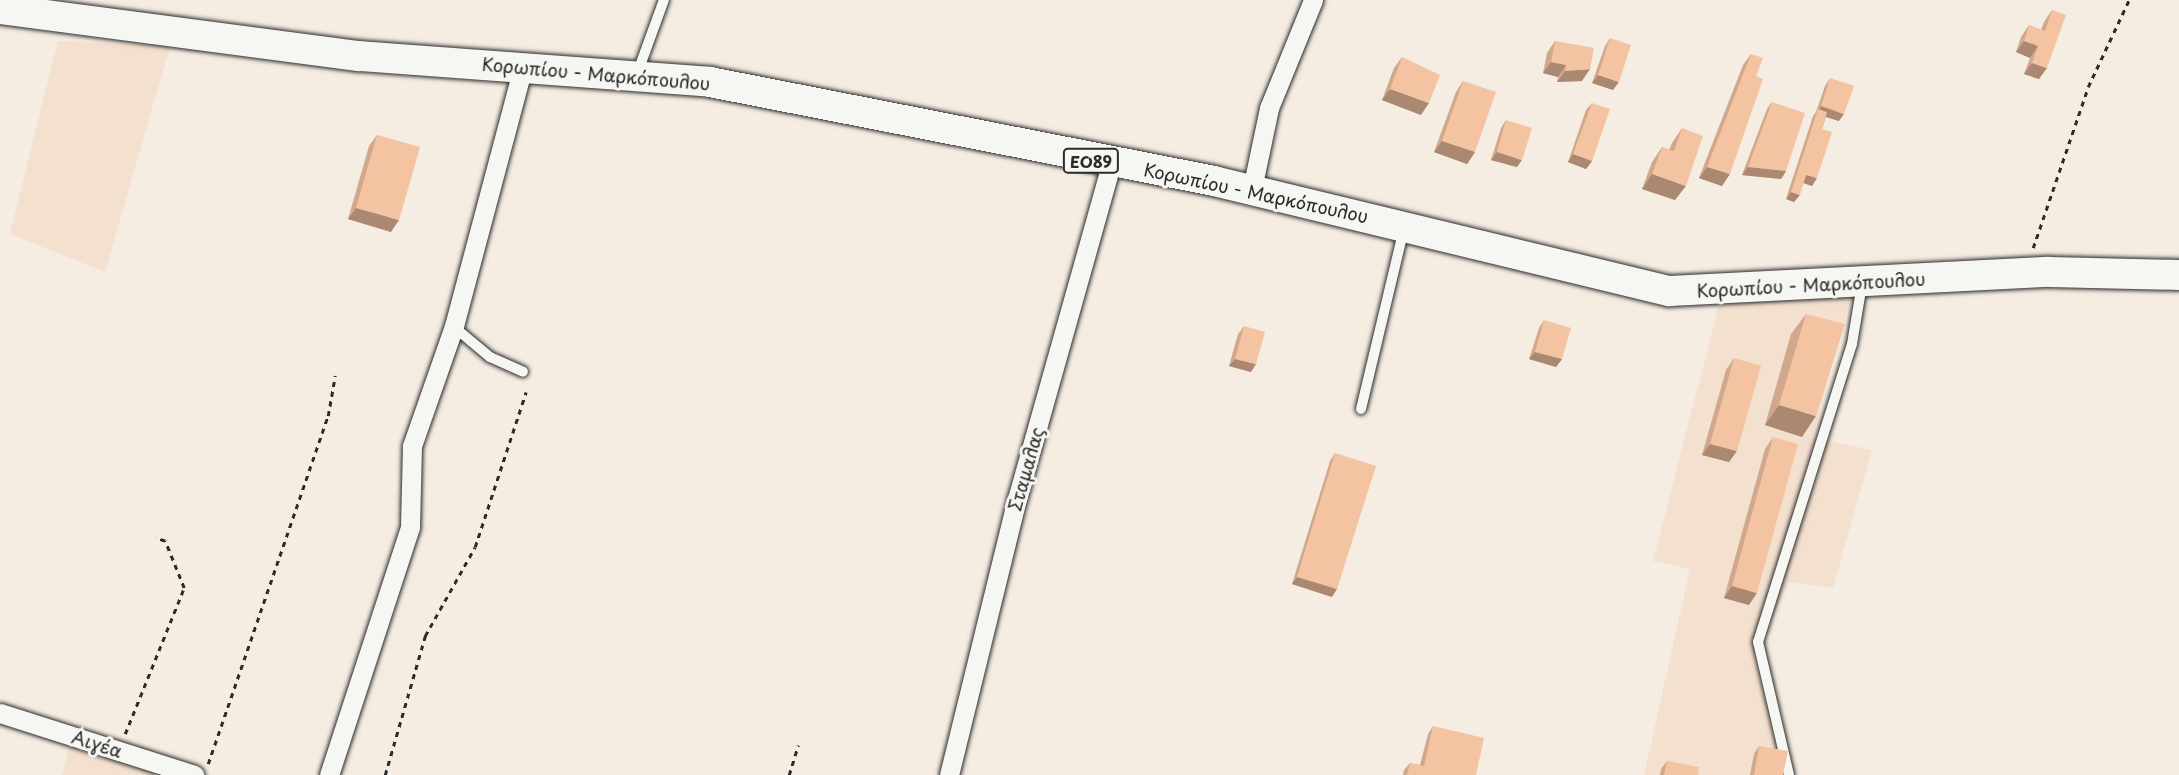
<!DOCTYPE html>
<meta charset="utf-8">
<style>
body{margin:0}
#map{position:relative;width:2179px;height:775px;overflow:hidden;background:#f5ece2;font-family:"Playpen Sans",sans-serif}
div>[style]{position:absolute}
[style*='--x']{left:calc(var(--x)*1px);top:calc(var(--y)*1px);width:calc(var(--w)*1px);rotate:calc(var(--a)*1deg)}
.built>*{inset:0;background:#f4e0cf}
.path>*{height:2.5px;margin-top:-1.25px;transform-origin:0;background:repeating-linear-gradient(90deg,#2b2b2b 0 5px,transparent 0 10px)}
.roads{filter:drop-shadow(0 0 2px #2b2b2b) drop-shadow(0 0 2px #2b2b2b)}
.service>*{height:10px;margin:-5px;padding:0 5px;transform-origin:5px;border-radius:5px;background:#f6f6f2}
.minor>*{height:19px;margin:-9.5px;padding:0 9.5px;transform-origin:9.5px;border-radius:9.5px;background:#f6f6f2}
.primary>*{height:30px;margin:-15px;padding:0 15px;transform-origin:15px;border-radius:15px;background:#f6f6f2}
.wall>*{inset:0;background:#d1a88b}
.shaded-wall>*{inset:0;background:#aa8871}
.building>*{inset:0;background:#f3c3a2}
span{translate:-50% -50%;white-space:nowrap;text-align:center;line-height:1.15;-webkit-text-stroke:6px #f6f6f2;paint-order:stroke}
.shield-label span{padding:2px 5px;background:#f6f6f2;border:2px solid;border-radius:5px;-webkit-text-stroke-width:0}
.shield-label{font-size:16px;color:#2b2b2b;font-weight:700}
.street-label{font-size:18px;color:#2b2b2b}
</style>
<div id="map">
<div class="built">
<div style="clip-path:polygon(58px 41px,170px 46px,105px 272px,10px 234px)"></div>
<div style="clip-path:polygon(1850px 297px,1812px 438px,1872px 450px,1833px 588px,1789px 582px,1754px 656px,1786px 775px,1644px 775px,1690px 569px,1653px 561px,1720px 301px)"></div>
<div style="clip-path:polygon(71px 742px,171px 775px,62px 775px)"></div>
</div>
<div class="path">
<div style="--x:2033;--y:248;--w:170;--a:-71.1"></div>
<div style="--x:2088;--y:87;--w:96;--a:-64.8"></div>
<div style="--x:125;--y:734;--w:157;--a:-68"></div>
<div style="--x:184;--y:588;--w:51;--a:-112"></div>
<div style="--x:165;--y:541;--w:10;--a:-163"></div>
<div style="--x:208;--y:764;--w:368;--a:-71"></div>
<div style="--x:328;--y:416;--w:41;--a:-80.1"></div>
<div style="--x:385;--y:775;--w:145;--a:-73.9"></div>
<div style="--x:425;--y:636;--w:102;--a:-60.7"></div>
<div style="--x:475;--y:547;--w:163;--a:-71.8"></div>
<div style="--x:789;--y:775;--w:31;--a:-73"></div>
</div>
<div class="roads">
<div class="service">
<div style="--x:637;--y:74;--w:79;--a:-70"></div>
<div style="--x:454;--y:327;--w:47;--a:39.8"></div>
<div style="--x:490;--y:357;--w:36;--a:24"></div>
<div style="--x:1361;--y:409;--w:185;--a:-76.6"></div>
<div style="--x:1789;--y:775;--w:137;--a:-103.1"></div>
<div style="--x:1758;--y:642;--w:312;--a:-72.5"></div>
<div style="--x:1852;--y:344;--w:61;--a:-80.5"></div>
</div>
<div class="minor">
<div style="--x:1252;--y:189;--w:83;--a:-78.1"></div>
<div style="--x:1269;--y:108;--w:117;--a:-67.8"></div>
<div style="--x:0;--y:713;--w:204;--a:17.7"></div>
<div style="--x:329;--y:775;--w:261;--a:-71.9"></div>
<div style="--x:410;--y:527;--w:81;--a:-88.6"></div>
<div style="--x:412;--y:446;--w:127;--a:-70.7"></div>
<div style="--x:454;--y:326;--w:268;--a:-75.1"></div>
<div style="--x:949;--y:775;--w:284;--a:-76.2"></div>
<div style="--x:1017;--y:499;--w:348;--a:-74.3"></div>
</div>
<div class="primary">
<div style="--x:0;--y:9;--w:362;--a:7.5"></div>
<div style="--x:359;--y:56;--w:352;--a:4.2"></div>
<div style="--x:710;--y:82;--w:514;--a:11.11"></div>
<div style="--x:1214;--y:181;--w:469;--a:13.6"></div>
<div style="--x:1670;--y:291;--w:379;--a:-2.9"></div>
<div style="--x:2049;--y:272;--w:130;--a:1.3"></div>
</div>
</div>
<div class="wall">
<div style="clip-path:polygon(2052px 10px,2039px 79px,2024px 74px,2030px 58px,2016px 52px,2021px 37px,2029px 25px,2041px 30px,2044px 22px)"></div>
<div style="clip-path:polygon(1610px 38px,1613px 90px,1592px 83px,1605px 46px)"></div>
<div style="clip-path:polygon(1555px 41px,1582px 81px,1557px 82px,1558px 77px,1543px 73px,1547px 53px)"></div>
<div style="clip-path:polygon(1751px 54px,1756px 76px,1722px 186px,1699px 178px,1743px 65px)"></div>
<div style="clip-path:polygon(1402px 57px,1421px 115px,1382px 100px,1394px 68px)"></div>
<div style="clip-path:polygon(1830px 78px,1839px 121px,1826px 117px,1822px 129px,1812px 186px,1803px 183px,1794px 202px,1786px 199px,1813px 116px,1816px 112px,1825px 86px)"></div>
<div style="clip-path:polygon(1463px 81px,1475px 152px,1467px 164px,1434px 152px,1456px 92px)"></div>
<div style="clip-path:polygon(1772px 102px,1786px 171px,1781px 179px,1742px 175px,1767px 109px)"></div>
<div style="clip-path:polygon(1592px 103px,1592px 161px,1586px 169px,1568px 162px,1586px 110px)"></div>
<div style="clip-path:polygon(1506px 120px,1517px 167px,1491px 160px,1501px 128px)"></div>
<div style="clip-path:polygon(1682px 128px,1675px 200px,1642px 189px,1652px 162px,1662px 147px,1669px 150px,1672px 143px)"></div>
<div style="clip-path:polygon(377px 135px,391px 232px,348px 219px,369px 146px)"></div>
<div style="clip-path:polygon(1806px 314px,1802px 437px,1765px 425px,1791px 334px)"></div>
<div style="clip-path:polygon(1544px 320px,1562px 359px,1556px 367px,1529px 359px,1539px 328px)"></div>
<div style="clip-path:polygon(1244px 326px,1251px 372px,1229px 366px,1238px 334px)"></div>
<div style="clip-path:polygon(1734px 358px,1729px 462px,1702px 455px,1726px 370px)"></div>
<div style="clip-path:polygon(1773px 437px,1749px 605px,1724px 598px,1765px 449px)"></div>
<div style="clip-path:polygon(1335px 453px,1332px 597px,1292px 584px,1330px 461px)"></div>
<div style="clip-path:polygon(1433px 726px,1476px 775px,1403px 775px,1404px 770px,1410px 763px,1420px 765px,1428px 734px)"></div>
<div style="clip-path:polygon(1759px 746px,1783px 775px,1750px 775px,1754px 754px)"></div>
<div style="clip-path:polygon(1667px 761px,1698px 775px,1660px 775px,1661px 769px)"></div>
</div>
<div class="shaded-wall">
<div style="clip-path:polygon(2024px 41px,2038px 46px,2030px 58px,2016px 52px)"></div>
<div style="clip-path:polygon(1551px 62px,1566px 65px,1558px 77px,1543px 73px)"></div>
<div style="clip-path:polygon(2032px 63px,2047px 68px,2039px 79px,2024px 74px)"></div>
<div style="clip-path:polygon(1590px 69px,1582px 81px,1557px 82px,1565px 71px)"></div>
<div style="clip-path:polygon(1598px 75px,1619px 82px,1613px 90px,1592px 83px)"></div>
<div style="clip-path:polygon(1390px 89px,1429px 103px,1421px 115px,1382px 100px)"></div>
<div style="clip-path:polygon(1821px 106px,1844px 114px,1839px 121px,1817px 114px)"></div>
<div style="clip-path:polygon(1442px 141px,1475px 152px,1467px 164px,1434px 152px)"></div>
<div style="clip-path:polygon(1497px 152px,1522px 160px,1517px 167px,1491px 160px)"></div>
<div style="clip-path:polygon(1573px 154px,1592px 161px,1586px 169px,1568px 162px)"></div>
<div style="clip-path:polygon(1707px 167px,1730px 174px,1722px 186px,1699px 178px)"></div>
<div style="clip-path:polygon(1748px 167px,1786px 171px,1781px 179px,1742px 175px)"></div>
<div style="clip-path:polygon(1652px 174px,1686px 186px,1675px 200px,1642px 189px)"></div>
<div style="clip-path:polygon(1806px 175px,1817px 178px,1812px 186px,1801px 182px)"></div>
<div style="clip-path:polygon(1791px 192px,1800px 195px,1794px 202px,1786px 199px)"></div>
<div style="clip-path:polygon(356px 208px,399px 220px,391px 232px,348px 219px)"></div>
<div style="clip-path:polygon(1535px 352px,1562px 359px,1556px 367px,1529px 359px)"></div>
<div style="clip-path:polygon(1235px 359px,1256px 364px,1251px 372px,1229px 366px)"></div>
<div style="clip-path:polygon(1779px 405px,1816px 416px,1802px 437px,1765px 425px)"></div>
<div style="clip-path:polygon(1710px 444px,1737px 451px,1729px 462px,1702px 455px)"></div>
<div style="clip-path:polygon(1297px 577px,1337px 589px,1332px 597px,1292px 584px)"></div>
<div style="clip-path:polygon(1732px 586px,1757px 593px,1749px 605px,1724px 598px)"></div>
</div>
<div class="building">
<div style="clip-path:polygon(2052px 10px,2066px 15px,2047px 68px,2032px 63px,2038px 46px,2024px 41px,2029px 25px,2045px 31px)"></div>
<div style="clip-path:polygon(1610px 38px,1631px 45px,1619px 82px,1598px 75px)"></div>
<div style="clip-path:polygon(1555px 41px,1594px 48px,1590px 69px,1565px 71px,1566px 65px,1551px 62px)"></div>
<div style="clip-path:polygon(1751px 54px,1763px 58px,1756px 76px,1763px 79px,1730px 174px,1707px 167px)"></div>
<div style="clip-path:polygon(1402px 57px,1440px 75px,1429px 103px,1390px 89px)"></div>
<div style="clip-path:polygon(1830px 78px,1854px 86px,1844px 114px,1821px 106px)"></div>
<div style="clip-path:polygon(1463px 81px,1496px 92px,1475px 152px,1442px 141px)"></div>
<div style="clip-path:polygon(1772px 102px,1805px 113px,1786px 171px,1748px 167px)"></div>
<div style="clip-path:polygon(1592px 103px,1610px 109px,1592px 161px,1573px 154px)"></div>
<div style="clip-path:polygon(1818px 109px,1827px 112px,1822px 129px,1832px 132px,1817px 178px,1806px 175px,1800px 195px,1791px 192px)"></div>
<div style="clip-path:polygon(1506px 120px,1532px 128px,1522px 160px,1497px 152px)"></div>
<div style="clip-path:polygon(1682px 128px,1703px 136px,1686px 186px,1652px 174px,1662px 147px,1674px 151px)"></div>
<div style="clip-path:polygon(377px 135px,420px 147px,399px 220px,356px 208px)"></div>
<div style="clip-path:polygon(1806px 314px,1845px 324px,1816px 416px,1779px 405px)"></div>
<div style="clip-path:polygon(1544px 320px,1571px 328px,1562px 359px,1535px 352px)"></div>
<div style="clip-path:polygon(1244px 326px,1265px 332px,1256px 364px,1235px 359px)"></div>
<div style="clip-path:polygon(1734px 358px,1761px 366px,1737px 451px,1710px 444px)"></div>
<div style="clip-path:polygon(1773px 437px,1798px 444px,1757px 593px,1732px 586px)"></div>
<div style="clip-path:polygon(1335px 453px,1376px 466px,1337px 589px,1297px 577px)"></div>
<div style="clip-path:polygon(1433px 726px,1484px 738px,1476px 775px,1407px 775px,1410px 763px,1424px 766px)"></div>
<div style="clip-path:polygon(1759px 746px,1788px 751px,1783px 775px,1754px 775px)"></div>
<div style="clip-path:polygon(1667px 761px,1699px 767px,1698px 775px,1664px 775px)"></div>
</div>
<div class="shield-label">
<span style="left:1091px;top:161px">ΕΟ89</span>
</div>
<div class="street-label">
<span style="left:596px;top:74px;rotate:5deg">Κορωπίου - Μαρκόπουλου</span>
<span style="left:1256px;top:193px;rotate:12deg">Κορωπίου - Μαρκόπουλου</span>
<span style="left:1811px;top:285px;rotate:-3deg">Κορωπίου - Μαρκόπουλου</span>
<span style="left:1026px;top:469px;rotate:-74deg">Σταμαλας</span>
<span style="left:97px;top:744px;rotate:18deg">Αιγέα</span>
</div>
</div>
